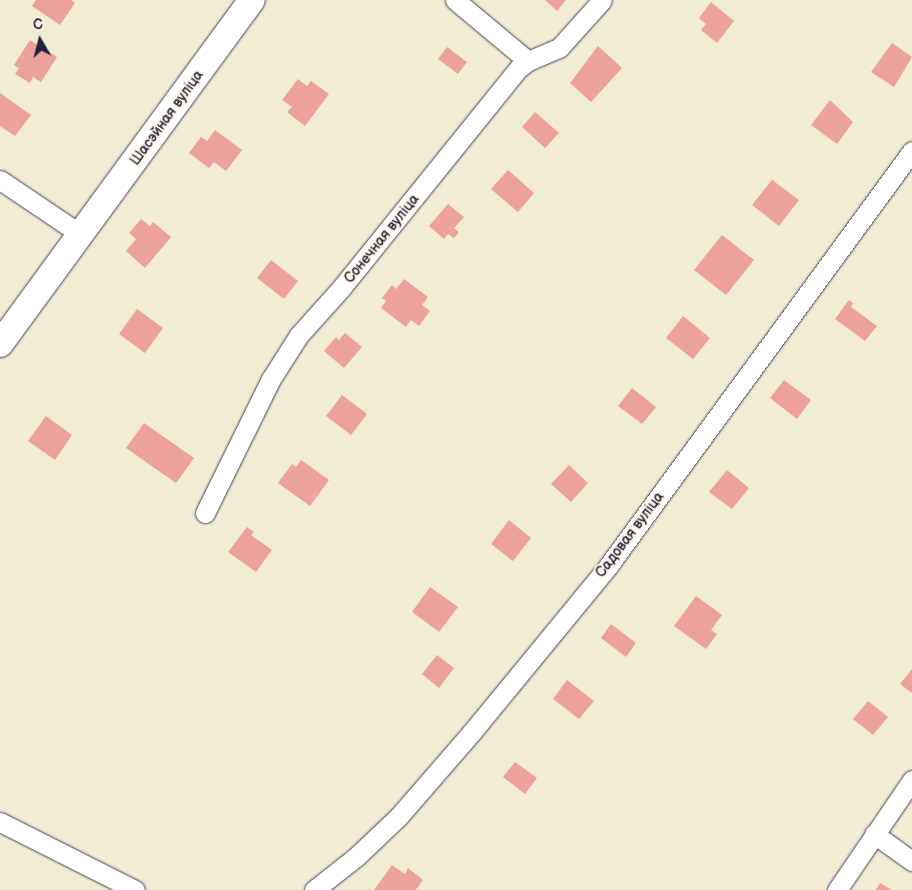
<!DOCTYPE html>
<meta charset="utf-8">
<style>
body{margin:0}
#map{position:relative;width:912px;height:890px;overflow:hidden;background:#f3ecd4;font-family:"Balsamiq Sans",sans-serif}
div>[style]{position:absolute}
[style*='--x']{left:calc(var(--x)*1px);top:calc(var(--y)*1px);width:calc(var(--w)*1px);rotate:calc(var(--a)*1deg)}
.building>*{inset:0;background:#eca19d}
.roads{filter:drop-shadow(0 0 1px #414052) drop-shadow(0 0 1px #414052)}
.minor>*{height:19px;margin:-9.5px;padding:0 9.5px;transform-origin:9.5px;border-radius:9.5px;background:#fff}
.secondary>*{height:26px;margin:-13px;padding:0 13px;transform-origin:13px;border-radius:13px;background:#fff}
span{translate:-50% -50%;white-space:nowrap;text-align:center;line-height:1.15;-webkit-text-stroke:4px #fcf5e5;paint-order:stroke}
.street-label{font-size:14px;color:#22223b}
.north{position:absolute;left:15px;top:15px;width:50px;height:50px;-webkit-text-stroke:4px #fcf5e5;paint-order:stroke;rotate:352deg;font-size:14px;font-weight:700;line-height:20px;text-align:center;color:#22223b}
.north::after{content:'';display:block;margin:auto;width:18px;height:22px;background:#22223b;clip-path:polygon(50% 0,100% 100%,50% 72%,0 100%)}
</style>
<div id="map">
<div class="building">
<div style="clip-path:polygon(36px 0,71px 0,75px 3px,60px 25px,32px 6px)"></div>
<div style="clip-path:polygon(545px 0,566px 0,557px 11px)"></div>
<div style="clip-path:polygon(711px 2px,734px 21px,717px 43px,701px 30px,706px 24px,699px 18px)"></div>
<div style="clip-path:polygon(30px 40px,57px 57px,41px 82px,33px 77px,30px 83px,15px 74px,19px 68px,14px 65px)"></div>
<div style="clip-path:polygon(892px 43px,912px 57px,894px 87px,871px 72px)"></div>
<div style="clip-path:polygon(598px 46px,622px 68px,591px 102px,570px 83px)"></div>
<div style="clip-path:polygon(447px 47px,467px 62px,458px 74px,438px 59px)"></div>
<div style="clip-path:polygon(298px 79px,307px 86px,311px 81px,329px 94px,305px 126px,287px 112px,292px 107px,282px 100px)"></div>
<div style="clip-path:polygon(0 93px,31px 115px,15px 136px,0 126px)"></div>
<div style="clip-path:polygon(830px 100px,853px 122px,837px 144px,811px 125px)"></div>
<div style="clip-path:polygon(535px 112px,559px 133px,545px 148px,522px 127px)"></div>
<div style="clip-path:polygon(215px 130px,242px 150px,226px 171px,214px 162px,209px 168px,189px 153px,201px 137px,207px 141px)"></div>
<div style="clip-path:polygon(508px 170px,534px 193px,518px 212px,491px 189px)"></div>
<div style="clip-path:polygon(772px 180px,799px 200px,779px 226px,752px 205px)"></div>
<div style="clip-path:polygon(448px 204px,464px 217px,454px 228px,459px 232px,454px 238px,448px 234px,444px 239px,429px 226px)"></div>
<div style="clip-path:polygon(141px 219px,150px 226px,153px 222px,171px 237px,145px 268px,126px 251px,136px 239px,129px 233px)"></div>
<div style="clip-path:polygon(722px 235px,754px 260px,726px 295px,694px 270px)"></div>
<div style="clip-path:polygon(271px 260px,298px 281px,284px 299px,257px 278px)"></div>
<div style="clip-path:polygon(404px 279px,428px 297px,422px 305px,430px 311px,419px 326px,411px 320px,406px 327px,381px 308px,386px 301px,382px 298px,392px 285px,396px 289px)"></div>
<div style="clip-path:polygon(849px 300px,853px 303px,851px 307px,877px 326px,865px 341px,835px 319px)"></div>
<div style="clip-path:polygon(137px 309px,163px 328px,145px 353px,119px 334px)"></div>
<div style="clip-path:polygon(683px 316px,710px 338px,693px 359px,666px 338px)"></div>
<div style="clip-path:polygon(345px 333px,362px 347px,344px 368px,324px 351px,336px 337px,339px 340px)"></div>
<div style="clip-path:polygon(784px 380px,811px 400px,797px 419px,770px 398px)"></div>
<div style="clip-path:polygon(632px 388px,656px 407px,642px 424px,618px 406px)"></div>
<div style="clip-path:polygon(342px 395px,367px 414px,351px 435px,326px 416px)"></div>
<div style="clip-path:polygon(46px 416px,72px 435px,55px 460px,28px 441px)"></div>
<div style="clip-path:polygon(144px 423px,194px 458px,176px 483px,126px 448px)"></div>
<div style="clip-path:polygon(301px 460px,329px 480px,310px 506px,278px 483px,292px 464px,296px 467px)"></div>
<div style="clip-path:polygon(569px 465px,588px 483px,571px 502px,551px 484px)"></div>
<div style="clip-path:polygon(727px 470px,749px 488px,732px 509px,709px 492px)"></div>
<div style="clip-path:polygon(509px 520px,531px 538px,513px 561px,491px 544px)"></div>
<div style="clip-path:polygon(247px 527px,254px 532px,251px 535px,272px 550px,256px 572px,228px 552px)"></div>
<div style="clip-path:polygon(430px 587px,458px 607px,439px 632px,412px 612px)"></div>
<div style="clip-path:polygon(696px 596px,722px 615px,711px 630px,717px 634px,706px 649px,674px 626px)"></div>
<div style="clip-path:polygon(611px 624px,636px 643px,626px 657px,601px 638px)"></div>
<div style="clip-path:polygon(437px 655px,454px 668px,439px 688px,422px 674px)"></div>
<div style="clip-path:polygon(912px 669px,912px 693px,900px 684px)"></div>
<div style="clip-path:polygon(567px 680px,594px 701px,579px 719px,553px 699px)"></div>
<div style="clip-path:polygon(868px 701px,888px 717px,873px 735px,853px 719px)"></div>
<div style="clip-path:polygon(515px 762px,537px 778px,525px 794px,503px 777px)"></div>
<div style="clip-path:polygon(392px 865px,405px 874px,408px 868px,423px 880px,416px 890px,374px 890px)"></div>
<div style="clip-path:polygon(880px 883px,892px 890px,876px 890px)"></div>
</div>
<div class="roads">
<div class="minor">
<div style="--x:455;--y:0;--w:95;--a:39.9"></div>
<div style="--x:0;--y:180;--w:99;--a:33.9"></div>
<div style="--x:205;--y:513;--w:149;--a:-63.8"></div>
<div style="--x:271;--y:379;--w:52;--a:-57.5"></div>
<div style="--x:299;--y:335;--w:64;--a:-48.1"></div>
<div style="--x:342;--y:287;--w:282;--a:-51.1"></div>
<div style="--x:519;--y:68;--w:11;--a:-38"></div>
<div style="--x:528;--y:61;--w:34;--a:-23"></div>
<div style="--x:559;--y:48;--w:64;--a:-48.1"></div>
<div style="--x:0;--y:822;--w:151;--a:26.7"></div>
<div style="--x:874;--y:834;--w:47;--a:35.4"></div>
<div style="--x:314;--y:890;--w:53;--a:-38.2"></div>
<div style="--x:356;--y:857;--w:59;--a:-43.6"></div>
<div style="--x:399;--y:816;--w:111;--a:-49"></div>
<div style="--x:472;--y:732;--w:216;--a:-50.6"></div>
<div style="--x:609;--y:565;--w:513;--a:-53.8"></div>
<div style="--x:837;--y:890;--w:133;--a:-55.7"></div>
</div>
<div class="secondary">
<div style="--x:0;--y:344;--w:426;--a:-53.8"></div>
</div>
</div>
<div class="street-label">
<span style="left:167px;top:118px;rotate:-54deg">Шасэйная вуліца</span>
<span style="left:382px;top:239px;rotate:-51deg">Сонечная вуліца</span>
<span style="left:630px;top:535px;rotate:-53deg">Садовая вуліца</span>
</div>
<div class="north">С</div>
</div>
